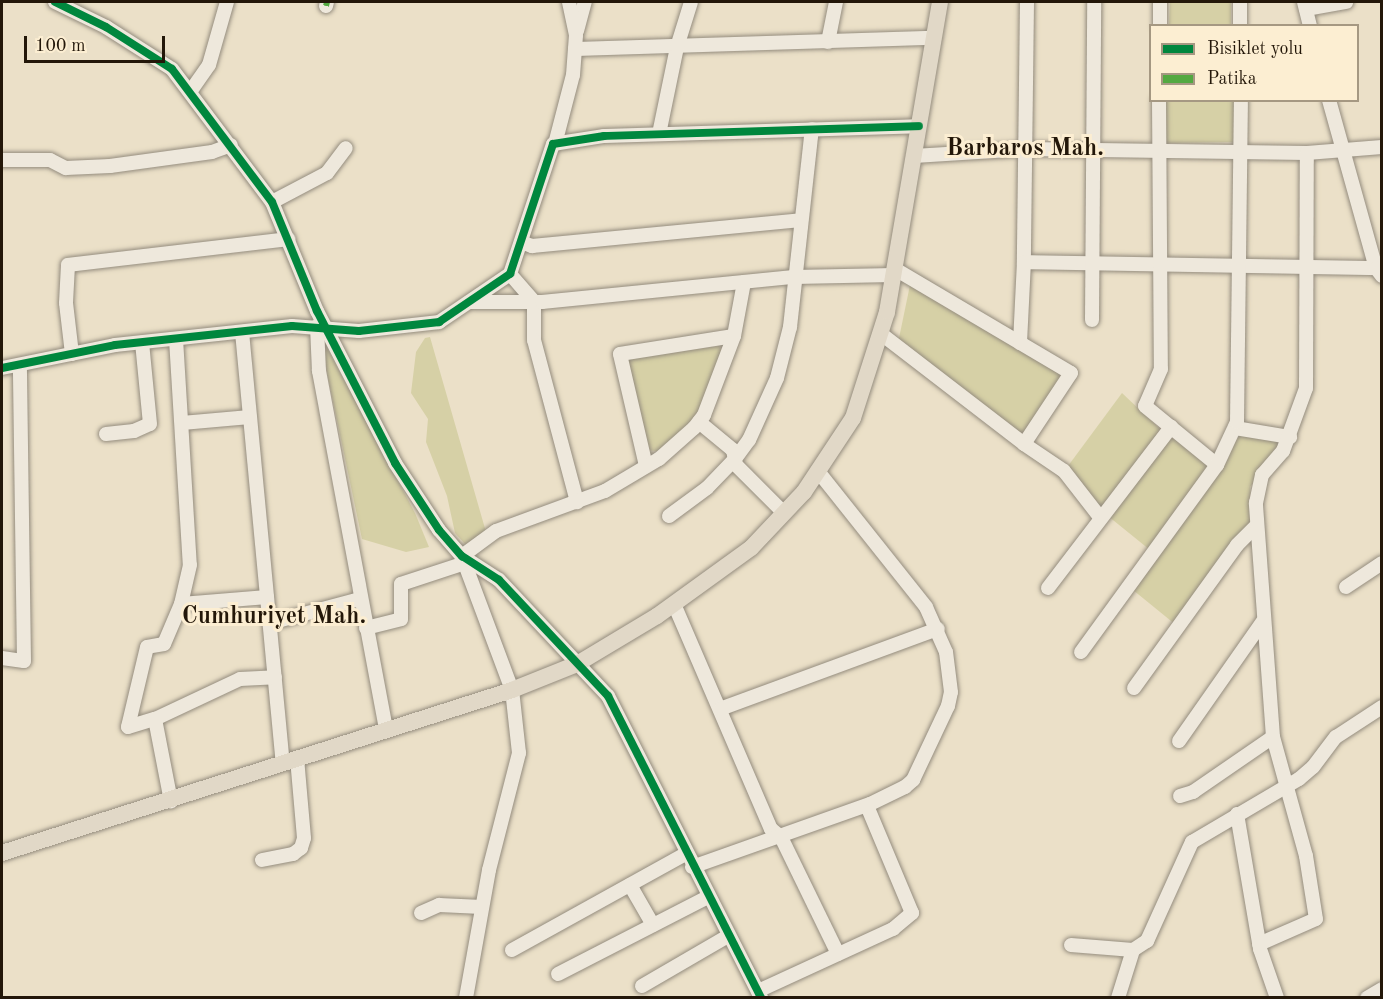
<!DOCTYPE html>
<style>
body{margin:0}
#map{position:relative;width:1383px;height:999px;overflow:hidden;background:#ebe0c8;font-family:"Old Standard TT",serif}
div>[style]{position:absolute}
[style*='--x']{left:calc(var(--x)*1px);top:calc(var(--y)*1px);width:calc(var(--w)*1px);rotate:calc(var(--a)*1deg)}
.green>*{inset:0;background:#d6d0a6}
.roads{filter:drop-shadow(0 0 2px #948c7e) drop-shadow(0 0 2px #948c7e)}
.minor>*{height:14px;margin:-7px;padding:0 7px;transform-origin:7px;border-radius:7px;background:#eee8dc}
.major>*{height:16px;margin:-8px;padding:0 8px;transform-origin:8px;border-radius:8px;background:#e1d8c7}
.quiet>*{height:6px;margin-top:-3px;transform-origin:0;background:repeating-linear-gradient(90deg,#53a941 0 12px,transparent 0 18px)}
.cycleway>*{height:8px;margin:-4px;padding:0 4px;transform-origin:4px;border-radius:4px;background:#00873e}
span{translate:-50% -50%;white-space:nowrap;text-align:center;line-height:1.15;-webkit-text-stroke:6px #fceed2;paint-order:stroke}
.district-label{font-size:24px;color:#231709;font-weight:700}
.frame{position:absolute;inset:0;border:3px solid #231709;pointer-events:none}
.legend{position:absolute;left:1149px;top:24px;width:210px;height:78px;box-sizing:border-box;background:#fceed2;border:2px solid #a59882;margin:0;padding:8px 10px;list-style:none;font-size:18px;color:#231709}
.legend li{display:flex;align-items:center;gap:12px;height:30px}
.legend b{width:30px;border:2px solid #a59882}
.scale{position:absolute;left:24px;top:36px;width:141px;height:27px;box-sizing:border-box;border:3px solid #231709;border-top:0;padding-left:8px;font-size:18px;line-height:21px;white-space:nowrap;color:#231709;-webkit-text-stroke:4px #fceed2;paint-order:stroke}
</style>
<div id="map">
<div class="green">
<div style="clip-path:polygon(1170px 2px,1231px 2px,1231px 25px,1169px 24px)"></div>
<div style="clip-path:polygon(1166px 101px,1235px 101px,1236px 142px,1164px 143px)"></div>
<div style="clip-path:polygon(910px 285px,1064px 376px,1026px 435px,1016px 434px,898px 343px)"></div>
<div style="clip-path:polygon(430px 337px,486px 532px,466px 545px,455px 533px,447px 496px,426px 442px,428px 419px,411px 393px,416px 352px,425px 338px)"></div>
<div style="clip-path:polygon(719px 346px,723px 353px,695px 419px,669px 445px,657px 451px,645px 450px,626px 358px)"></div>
<div style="clip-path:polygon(327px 348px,415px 513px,429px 547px,406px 552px,362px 539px,328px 378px,324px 354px)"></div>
<div style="clip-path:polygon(1122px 393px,1161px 430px,1098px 511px,1068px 466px)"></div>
<div style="clip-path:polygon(1171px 434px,1210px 467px,1150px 550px,1108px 516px)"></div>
<div style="clip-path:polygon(1240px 435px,1281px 442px,1282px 448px,1250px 487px,1252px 525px,1176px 625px,1133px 590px)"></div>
</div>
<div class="roads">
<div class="minor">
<div style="--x:55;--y:2;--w:57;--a:26.1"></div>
<div style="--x:106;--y:27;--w:78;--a:32.5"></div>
<div style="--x:172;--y:69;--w:166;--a:53.1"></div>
<div style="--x:272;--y:202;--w:118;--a:67.6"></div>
<div style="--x:317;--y:311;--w:171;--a:62.8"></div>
<div style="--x:395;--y:463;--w:80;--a:56.7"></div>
<div style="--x:439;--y:530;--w:35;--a:49"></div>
<div style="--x:462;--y:556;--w:44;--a:33"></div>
<div style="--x:499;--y:580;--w:159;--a:46.8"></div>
<div style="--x:608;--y:696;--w:339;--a:63.1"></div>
<div style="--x:1027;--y:2;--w:260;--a:90.7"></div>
<div style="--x:1024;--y:262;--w:352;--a:1"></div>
<div style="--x:1240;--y:2;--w:24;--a:90"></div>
<div style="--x:1304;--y:2;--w:25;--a:76"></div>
<div style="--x:326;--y:6;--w:4;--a:-76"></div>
<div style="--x:1306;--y:9;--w:41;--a:-9.9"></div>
<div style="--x:1160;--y:26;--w:24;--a:-90"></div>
<div style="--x:577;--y:31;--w:30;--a:-75"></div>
<div style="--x:828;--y:42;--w:41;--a:-78.7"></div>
<div style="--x:575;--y:49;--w:359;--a:-1.8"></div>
<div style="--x:190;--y:92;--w:33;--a:-55"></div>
<div style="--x:209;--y:65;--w:66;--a:-74.1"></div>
<div style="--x:1159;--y:100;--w:269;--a:89.6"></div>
<div style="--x:1161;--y:369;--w:40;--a:113.4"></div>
<div style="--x:1145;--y:406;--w:93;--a:39.3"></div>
<div style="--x:1329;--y:100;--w:174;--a:74.4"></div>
<div style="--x:1376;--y:268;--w:10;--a:53"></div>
<div style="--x:659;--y:134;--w:89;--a:-78.3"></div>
<div style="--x:677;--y:47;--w:47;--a:-72.7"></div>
<div style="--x:555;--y:144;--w:71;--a:-75.4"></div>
<div style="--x:573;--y:75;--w:40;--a:-85.7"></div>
<div style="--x:576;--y:35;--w:34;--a:-102"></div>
<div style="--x:914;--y:156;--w:112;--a:-3.6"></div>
<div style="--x:1026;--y:149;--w:281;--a:0.8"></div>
<div style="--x:1307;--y:153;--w:75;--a:-4.6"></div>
<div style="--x:2;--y:160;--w:48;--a:0"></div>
<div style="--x:50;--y:160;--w:18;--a:27"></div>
<div style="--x:66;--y:168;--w:44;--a:-2.6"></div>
<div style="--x:110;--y:166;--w:103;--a:-7.8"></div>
<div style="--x:212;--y:152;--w:20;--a:-20"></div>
<div style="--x:272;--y:202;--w:62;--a:-27.8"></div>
<div style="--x:327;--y:173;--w:31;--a:-53"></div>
<div style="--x:521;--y:242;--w:12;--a:20"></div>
<div style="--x:532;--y:246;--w:270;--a:-5.5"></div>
<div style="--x:510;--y:274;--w:37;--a:49"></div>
<div style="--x:534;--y:302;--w:38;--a:90"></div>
<div style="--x:534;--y:340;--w:168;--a:75.1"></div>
<div style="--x:469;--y:302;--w:73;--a:0"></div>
<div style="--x:542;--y:302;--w:253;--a:-5.7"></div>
<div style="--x:794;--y:277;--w:100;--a:-1.1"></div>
<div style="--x:1092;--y:320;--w:318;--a:-89.6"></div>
<div style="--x:317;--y:326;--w:45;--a:87.5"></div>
<div style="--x:319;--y:371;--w:364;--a:79.4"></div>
<div style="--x:242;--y:332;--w:432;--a:84.6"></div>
<div style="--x:880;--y:333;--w:182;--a:37.6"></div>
<div style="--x:1024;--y:444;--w:85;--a:-56.5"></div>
<div style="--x:1071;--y:373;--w:204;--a:-149.4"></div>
<div style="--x:176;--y:339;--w:226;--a:86.5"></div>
<div style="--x:190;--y:565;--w:40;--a:103"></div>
<div style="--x:1020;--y:343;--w:81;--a:-87.2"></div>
<div style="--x:72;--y:354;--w:51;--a:-96.7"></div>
<div style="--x:66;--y:303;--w:38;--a:-87"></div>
<div style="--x:68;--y:265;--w:222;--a:-6.7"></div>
<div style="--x:2;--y:368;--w:115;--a:-11.5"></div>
<div style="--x:115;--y:345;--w:178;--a:-6.1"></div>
<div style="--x:292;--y:326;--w:67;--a:4.3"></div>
<div style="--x:359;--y:331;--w:81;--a:-6.4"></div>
<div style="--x:439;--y:322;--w:86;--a:-34.1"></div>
<div style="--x:510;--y:274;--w:137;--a:-71.7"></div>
<div style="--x:553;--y:144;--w:52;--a:-8.9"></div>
<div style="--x:604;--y:136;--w:315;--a:-1.8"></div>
<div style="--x:699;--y:422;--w:44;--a:39.5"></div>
<div style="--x:733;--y:450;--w:15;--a:79"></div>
<div style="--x:736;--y:465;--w:68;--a:45"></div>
<div style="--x:182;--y:423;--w:68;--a:-5"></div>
<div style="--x:1235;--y:428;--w:56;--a:9.3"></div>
<div style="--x:106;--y:434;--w:28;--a:-6"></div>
<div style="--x:134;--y:431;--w:17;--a:-24"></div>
<div style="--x:150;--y:424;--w:82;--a:-95.6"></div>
<div style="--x:1024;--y:444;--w:48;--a:34"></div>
<div style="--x:1064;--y:471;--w:57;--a:52.1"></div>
<div style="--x:646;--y:466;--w:115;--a:-103.1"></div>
<div style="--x:620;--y:354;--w:115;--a:-9"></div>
<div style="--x:669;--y:516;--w:47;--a:-36.4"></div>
<div style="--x:707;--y:488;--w:40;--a:-46"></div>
<div style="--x:735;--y:459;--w:24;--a:-54"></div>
<div style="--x:749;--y:440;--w:68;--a:-65.7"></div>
<div style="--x:777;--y:378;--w:53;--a:-75.7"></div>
<div style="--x:790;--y:327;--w:199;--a:-83.7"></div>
<div style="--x:1346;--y:587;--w:43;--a:-33.7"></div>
<div style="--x:1048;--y:588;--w:203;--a:-52.6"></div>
<div style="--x:267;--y:597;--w:86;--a:175.3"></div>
<div style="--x:181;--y:604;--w:43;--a:113"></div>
<div style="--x:164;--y:644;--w:17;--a:170"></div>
<div style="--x:147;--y:647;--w:82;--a:103.4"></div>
<div style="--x:128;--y:727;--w:28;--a:-17"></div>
<div style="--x:155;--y:719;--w:94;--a:-25.2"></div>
<div style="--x:240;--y:679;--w:35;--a:-3"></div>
<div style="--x:674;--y:604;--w:245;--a:66.7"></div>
<div style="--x:771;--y:829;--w:13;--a:39"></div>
<div style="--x:781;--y:837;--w:130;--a:64"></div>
<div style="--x:270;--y:623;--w:93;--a:-14.9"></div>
<div style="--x:366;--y:628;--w:36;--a:-14"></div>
<div style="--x:401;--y:619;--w:35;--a:-90"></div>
<div style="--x:401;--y:584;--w:67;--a:-18.2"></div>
<div style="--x:1081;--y:652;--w:231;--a:-54"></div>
<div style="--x:1217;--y:465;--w:47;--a:-65.1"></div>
<div style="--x:1237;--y:422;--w:322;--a:-89.3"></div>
<div style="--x:2;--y:658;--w:22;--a:8"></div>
<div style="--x:24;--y:661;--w:295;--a:-90.8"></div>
<div style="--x:1134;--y:688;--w:176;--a:-54.2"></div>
<div style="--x:1237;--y:545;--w:27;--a:-45"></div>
<div style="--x:720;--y:709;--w:232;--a:-20.2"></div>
<div style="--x:155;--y:719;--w:84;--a:79"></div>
<div style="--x:1179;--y:741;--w:146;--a:-55"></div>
<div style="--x:1180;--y:796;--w:14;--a:-17"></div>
<div style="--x:1193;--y:792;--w:97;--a:-34.5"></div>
<div style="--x:1237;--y:814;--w:137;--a:80.3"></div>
<div style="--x:1260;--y:949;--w:52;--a:70.9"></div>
<div style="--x:262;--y:860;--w:32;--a:-11"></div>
<div style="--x:293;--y:854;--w:10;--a:-37"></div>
<div style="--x:301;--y:848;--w:10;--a:-73"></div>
<div style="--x:304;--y:838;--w:80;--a:-95"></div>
<div style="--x:692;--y:867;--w:189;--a:-19.5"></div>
<div style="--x:870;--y:804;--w:39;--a:-26"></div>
<div style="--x:905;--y:787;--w:11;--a:-41"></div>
<div style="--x:913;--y:780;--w:82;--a:-64.7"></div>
<div style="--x:948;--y:706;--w:14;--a:-78"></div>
<div style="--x:951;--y:692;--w:40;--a:-97.1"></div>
<div style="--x:946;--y:652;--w:49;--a:-114"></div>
<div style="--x:926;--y:607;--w:174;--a:-128.5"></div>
<div style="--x:630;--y:885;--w:46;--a:60.1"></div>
<div style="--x:421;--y:913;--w:20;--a:-24"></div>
<div style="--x:439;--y:905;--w:43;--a:2.7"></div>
<div style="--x:1259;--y:944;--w:62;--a:-23.7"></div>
<div style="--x:1316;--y:919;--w:64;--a:-99"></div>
<div style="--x:1306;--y:856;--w:123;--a:-105.5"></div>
<div style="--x:1273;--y:737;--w:235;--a:-94.2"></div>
<div style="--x:1256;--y:503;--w:29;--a:-78"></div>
<div style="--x:1262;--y:475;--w:32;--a:-49"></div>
<div style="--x:1283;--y:451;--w:67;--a:-69.9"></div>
<div style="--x:1306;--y:388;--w:235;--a:-89.8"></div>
<div style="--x:1071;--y:945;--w:62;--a:4.6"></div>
<div style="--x:512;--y:950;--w:198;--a:-29"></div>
<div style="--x:558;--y:974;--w:169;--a:-27.2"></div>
<div style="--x:642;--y:986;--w:99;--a:-30.2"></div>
<div style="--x:758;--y:991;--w:149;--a:-24.7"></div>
<div style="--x:893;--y:929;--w:25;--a:-40"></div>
<div style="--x:912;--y:913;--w:116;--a:-112.8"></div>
<div style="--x:466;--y:998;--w:130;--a:-79.8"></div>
<div style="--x:489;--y:870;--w:121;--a:-75.6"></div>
<div style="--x:519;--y:753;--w:63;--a:-96.3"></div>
<div style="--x:512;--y:690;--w:143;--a:-110.5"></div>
<div style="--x:462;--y:556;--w:42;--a:-36.3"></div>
<div style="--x:496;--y:531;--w:116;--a:-20.2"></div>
<div style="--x:605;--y:491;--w:63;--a:-30.7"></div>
<div style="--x:659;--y:459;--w:47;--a:-41.5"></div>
<div style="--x:694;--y:428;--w:16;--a:-52"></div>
<div style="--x:704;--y:415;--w:85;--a:-69.2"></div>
<div style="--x:734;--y:336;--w:55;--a:-79.5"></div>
<div style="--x:1118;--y:998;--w:50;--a:-72.6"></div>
<div style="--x:1133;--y:950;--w:17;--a:-33"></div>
<div style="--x:1147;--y:941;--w:109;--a:-65.6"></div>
<div style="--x:1192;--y:842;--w:124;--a:-30.5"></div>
<div style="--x:1299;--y:779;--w:18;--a:-41"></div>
<div style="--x:1313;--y:767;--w:38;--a:-53"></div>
<div style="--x:1336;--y:737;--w:55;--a:-33.1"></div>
<div style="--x:1367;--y:998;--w:17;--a:-31"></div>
</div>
<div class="major">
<div style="--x:2;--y:853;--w:535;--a:-17.72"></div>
<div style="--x:512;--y:690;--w:70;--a:-21.8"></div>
<div style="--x:577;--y:664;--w:93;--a:-31"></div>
<div style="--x:657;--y:616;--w:116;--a:-35.9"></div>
<div style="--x:751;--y:548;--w:77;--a:-46.6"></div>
<div style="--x:804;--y:492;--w:89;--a:-56.5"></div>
<div style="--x:853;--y:418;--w:111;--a:-72.2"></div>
<div style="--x:887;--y:312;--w:314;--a:-80.3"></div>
</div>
</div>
<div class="quiet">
<div style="--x:326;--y:6;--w:4;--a:-76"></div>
</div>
<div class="cycleway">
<div style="--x:55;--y:2;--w:57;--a:26.1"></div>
<div style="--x:106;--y:27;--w:78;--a:32.5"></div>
<div style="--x:172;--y:69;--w:166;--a:53.1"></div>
<div style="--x:272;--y:202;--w:118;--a:67.6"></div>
<div style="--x:317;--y:311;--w:171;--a:62.8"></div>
<div style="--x:395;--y:463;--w:80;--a:56.7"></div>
<div style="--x:439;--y:530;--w:35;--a:49"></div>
<div style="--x:462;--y:556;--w:44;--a:33"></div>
<div style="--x:499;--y:580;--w:159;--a:46.8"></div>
<div style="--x:608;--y:696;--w:339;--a:63.1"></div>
<div style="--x:2;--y:368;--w:115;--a:-11.5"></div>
<div style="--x:115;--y:345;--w:178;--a:-6.1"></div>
<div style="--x:292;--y:326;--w:67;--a:4.3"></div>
<div style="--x:359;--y:331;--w:81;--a:-6.4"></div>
<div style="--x:439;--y:322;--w:86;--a:-34.1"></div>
<div style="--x:510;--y:274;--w:137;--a:-71.7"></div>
<div style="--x:553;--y:144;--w:52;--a:-8.9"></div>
<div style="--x:604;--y:136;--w:315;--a:-1.8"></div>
</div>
<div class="district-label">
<span style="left:1025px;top:150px">Barbaros Mah.</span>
<span style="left:274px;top:618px">Cumhuriyet Mah.</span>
</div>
<div class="frame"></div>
<ul class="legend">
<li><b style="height:8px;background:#00873e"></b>Bisiklet yolu</li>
<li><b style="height:8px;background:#53a941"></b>Patika</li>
</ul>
<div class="scale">100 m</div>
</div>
